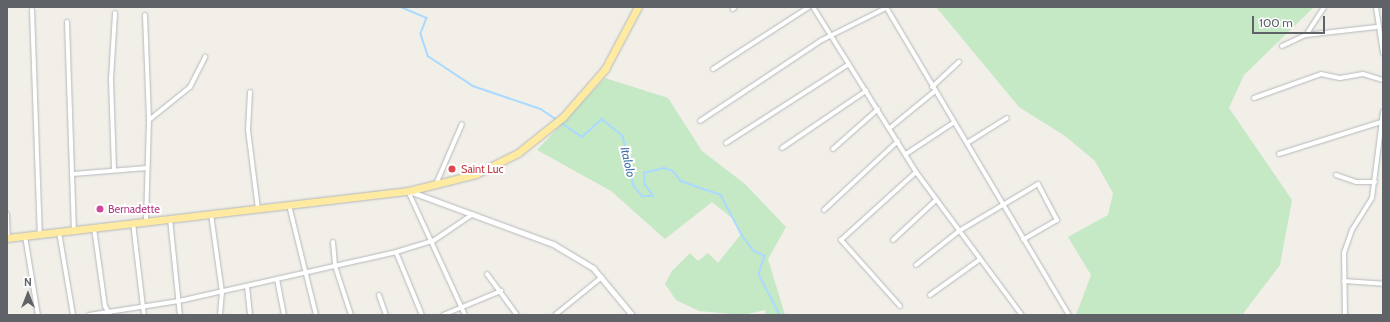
<!DOCTYPE html>
<style>
body{margin:0}
#map{position:relative;width:1390px;height:322px;overflow:hidden;background:#f1efe8;font-family:Cabin,sans-serif}
div>[style]{position:absolute}
[style*='--x']{left:calc(var(--x)*1px);top:calc(var(--y)*1px);width:calc(var(--w)*1px);rotate:calc(var(--a)*1deg)}
.green>*{inset:0;background:#c5e8c5}
.stream>*{height:1.5px;margin:-0.75px;padding:0 0.75px;transform-origin:0.75px;border-radius:0.75px;background:#aadaff}
.roads{filter:drop-shadow(0 0 1px #b5b8bc) drop-shadow(0 0 1px #b5b8bc)}
.minor>*{height:4px;margin:-2px;padding:0 2px;transform-origin:2px;border-radius:2px;background:#fff}
.tertiary>*{height:5px;margin:-2.5px;padding:0 2.5px;transform-origin:2.5px;border-radius:2.5px;background:#fff}
.trunk>*{height:7px;margin:-3.5px;padding:0 3.5px;transform-origin:3.5px;border-radius:3.5px;background:#feeaa1}
.dots>*{width:11px;height:11px;translate:-50% -50%;box-sizing:border-box;border:2px solid #fff;border-radius:50%}
span{translate:-50% -50%;white-space:nowrap;text-align:center;line-height:1.15;-webkit-text-stroke:4px #fff;paint-order:stroke}
.health-label{font-size:11px;color:#be3a42}
.left{translate:0 -50%;text-align:left}
.hotel-label{font-size:11px;color:#b23c85}
.water-label{font-size:12px;color:#4174aa;font-style:italic}
.frame{position:absolute;inset:0;border:8px solid #5f6368;pointer-events:none}
.north{position:absolute;left:8px;top:274px;width:40px;height:40px;-webkit-text-stroke:3px #fff;paint-order:stroke;rotate:0deg;font-size:11px;font-weight:700;line-height:16px;text-align:center;color:#5f6368}
.north::after{content:'';display:block;margin:auto;width:14px;height:18px;background:#5f6368;clip-path:polygon(50% 0,100% 100%,50% 72%,0 100%)}
.scale{position:absolute;left:1252px;top:16px;width:73px;height:18px;box-sizing:border-box;border:2px solid #5f6368;border-top:0;padding-left:5px;font-size:12px;line-height:14px;white-space:nowrap;color:#5f6368;-webkit-text-stroke:3px #fff;paint-order:stroke}
</style>
<div id="map">
<div class="green">
<div style="clip-path:polygon(936px 7px,1313px 8px,1244px 75px,1229px 108px,1292px 200px,1280px 265px,1242px 315px,1076px 315px,1091px 275px,1068px 237px,1108px 215px,1113px 193px,1095px 161px,1065px 136px,1019px 107px)"></div>
<div style="clip-path:polygon(605px 78px,668px 98px,702px 151px,745px 184px,786px 227px,768px 259px,785px 315px,766px 315px,765px 310px,743px 315px,699px 311px,676px 300px,665px 284px,672px 271px,690px 253px,698px 261px,708px 253px,718px 263px,741px 234px,733px 219px,712px 202px,665px 239px,611px 191px,537px 150px)"></div>
</div>
<div class="stream">
<div style="--x:401;--y:7;--w:28;--a:23"></div>
<div style="--x:427;--y:18;--w:17;--a:111"></div>
<div style="--x:421;--y:34;--w:23;--a:72"></div>
<div style="--x:428;--y:56;--w:54;--a:33.7"></div>
<div style="--x:473;--y:86;--w:72;--a:18.7"></div>
<div style="--x:541;--y:109;--w:18;--a:34"></div>
<div style="--x:560;--y:122;--w:27;--a:34"></div>
<div style="--x:582;--y:137;--w:27;--a:-42"></div>
<div style="--x:602;--y:119;--w:27;--a:39"></div>
<div style="--x:623;--y:136;--w:51;--a:77.6"></div>
<div style="--x:634;--y:186;--w:13;--a:51"></div>
<div style="--x:642;--y:196;--w:11;--a:0"></div>
<div style="--x:653;--y:196;--w:14;--a:-126"></div>
<div style="--x:645;--y:185;--w:12;--a:-95"></div>
<div style="--x:644;--y:173;--w:21;--a:-14"></div>
<div style="--x:664;--y:168;--w:9;--a:18"></div>
<div style="--x:673;--y:171;--w:13;--a:51"></div>
<div style="--x:681;--y:181;--w:42;--a:19.3"></div>
<div style="--x:721;--y:195;--w:45;--a:62.3"></div>
<div style="--x:742;--y:235;--w:20;--a:53"></div>
<div style="--x:754;--y:251;--w:12;--a:24"></div>
<div style="--x:765;--y:256;--w:19;--a:108"></div>
<div style="--x:759;--y:274;--w:46;--a:62.9"></div>
</div>
<div class="roads">
<div class="minor">
<div style="--x:813;--y:7;--w:195;--a:58"></div>
<div style="--x:916;--y:172;--w:178;--a:53.5"></div>
<div style="--x:886;--y:7;--w:358;--a:59.3"></div>
<div style="--x:1376;--y:7;--w:47;--a:81.3"></div>
<div style="--x:733;--y:9;--w:3;--a:-45"></div>
<div style="--x:32;--y:10;--w:224;--a:88"></div>
<div style="--x:145;--y:15;--w:105;--a:87.8"></div>
<div style="--x:149;--y:120;--w:102;--a:91.7"></div>
<div style="--x:67;--y:22;--w:208;--a:88.1"></div>
<div style="--x:1306;--y:35;--w:71;--a:-6.4"></div>
<div style="--x:1282;--y:46;--w:26;--a:-25"></div>
<div style="--x:1306;--y:35;--w:33;--a:-57"></div>
<div style="--x:713;--y:69;--w:114;--a:-32.9"></div>
<div style="--x:932;--y:87;--w:37;--a:-43"></div>
<div style="--x:250;--y:92;--w:38;--a:93"></div>
<div style="--x:248;--y:130;--w:80;--a:82.8"></div>
<div style="--x:1254;--y:98;--w:71;--a:-19.7"></div>
<div style="--x:1321;--y:74;--w:19;--a:12"></div>
<div style="--x:1340;--y:78;--w:23;--a:-10"></div>
<div style="--x:1363;--y:74;--w:21;--a:17"></div>
<div style="--x:149;--y:120;--w:53;--a:-38.8"></div>
<div style="--x:190;--y:87;--w:34;--a:-63"></div>
<div style="--x:700;--y:121;--w:146;--a:-33.6"></div>
<div style="--x:822;--y:40;--w:72;--a:-26.6"></div>
<div style="--x:891;--y:127;--w:57;--a:-39.3"></div>
<div style="--x:726;--y:143;--w:146;--a:-32.7"></div>
<div style="--x:967;--y:143;--w:47;--a:-32"></div>
<div style="--x:782;--y:148;--w:102;--a:-34.2"></div>
<div style="--x:833;--y:149;--w:60;--a:-41.6"></div>
<div style="--x:906;--y:154;--w:56;--a:-33.4"></div>
<div style="--x:1279;--y:154;--w:107;--a:-17.4"></div>
<div style="--x:114;--y:170;--w:91;--a:-91.9"></div>
<div style="--x:111;--y:79;--w:66;--a:-86.5"></div>
<div style="--x:73;--y:174;--w:74;--a:-4.6"></div>
<div style="--x:1336;--y:175;--w:21;--a:19"></div>
<div style="--x:1356;--y:182;--w:19;--a:0"></div>
<div style="--x:436;--y:184;--w:65;--a:-66.6"></div>
<div style="--x:408;--y:191;--w:136;--a:65.3"></div>
<div style="--x:289;--y:205;--w:113;--a:76.2"></div>
<div style="--x:824;--y:210;--w:101;--a:-43"></div>
<div style="--x:7;--y:214;--w:24;--a:88"></div>
<div style="--x:211;--y:214;--w:79;--a:82"></div>
<div style="--x:222;--y:292;--w:23;--a:95"></div>
<div style="--x:170;--y:219;--w:97;--a:84.1"></div>
<div style="--x:133;--y:223;--w:93;--a:83.2"></div>
<div style="--x:94;--y:228;--w:79;--a:82"></div>
<div style="--x:105;--y:306;--w:10;--a:61"></div>
<div style="--x:59;--y:232;--w:84;--a:80.4"></div>
<div style="--x:25;--y:236;--w:80;--a:80.7"></div>
<div style="--x:893;--y:240;--w:59;--a:-42.9"></div>
<div style="--x:333;--y:242;--w:24;--a:85"></div>
<div style="--x:335;--y:266;--w:52;--a:71.9"></div>
<div style="--x:396;--y:252;--w:68;--a:67.6"></div>
<div style="--x:916;--y:265;--w:55;--a:-38.3"></div>
<div style="--x:959;--y:231;--w:92;--a:-30.7"></div>
<div style="--x:1038;--y:184;--w:41;--a:62.2"></div>
<div style="--x:1057;--y:220;--w:39;--a:150"></div>
<div style="--x:487;--y:274;--w:51;--a:53.8"></div>
<div style="--x:277;--y:279;--w:37;--a:79"></div>
<div style="--x:1344;--y:281;--w:39;--a:4"></div>
<div style="--x:247;--y:286;--w:29;--a:84"></div>
<div style="--x:379;--y:295;--w:21;--a:71"></div>
<div style="--x:930;--y:295;--w:60;--a:-35.5"></div>
<div style="--x:900;--y:306;--w:89;--a:-131.8"></div>
<div style="--x:841;--y:240;--w:101;--a:-42.2"></div>
<div style="--x:89;--y:315;--w:91;--a:-8.8"></div>
<div style="--x:179;--y:301;--w:222;--a:-12.7"></div>
<div style="--x:396;--y:252;--w:39;--a:-17"></div>
<div style="--x:433;--y:241;--w:48;--a:-34"></div>
<div style="--x:443;--y:315;--w:63;--a:-22.5"></div>
<div style="--x:555;--y:315;--w:60;--a:-39"></div>
<div style="--x:1345;--y:315;--w:62;--a:-90.9"></div>
<div style="--x:1344;--y:253;--w:24;--a:-71"></div>
<div style="--x:1352;--y:230;--w:38;--a:-58"></div>
<div style="--x:1372;--y:198;--w:87;--a:-82.7"></div>
</div>
<div class="tertiary">
<div style="--x:409;--y:191;--w:153;--a:20.2"></div>
<div style="--x:553;--y:244;--w:47;--a:31"></div>
<div style="--x:593;--y:268;--w:61;--a:50.3"></div>
</div>
<div class="trunk">
<div style="--x:7;--y:238;--w:404;--a:-6.7"></div>
<div style="--x:408;--y:191;--w:70;--a:-14"></div>
<div style="--x:476;--y:174;--w:47;--a:-26.6"></div>
<div style="--x:518;--y:153;--w:58;--a:-38.7"></div>
<div style="--x:563;--y:117;--w:64;--a:-48.8"></div>
<div style="--x:605;--y:69;--w:70;--a:-62"></div>
</div>
</div>
<div class="dots">
<div style="left:452px;top:169px;background:#e0444e"></div>
<div style="left:100px;top:209px;background:#d1479c"></div>
</div>
<div class="health-label">
<span class="left" style="left:461px;top:169px">Saint Luc</span>
</div>
<div class="hotel-label">
<span class="left" style="left:108px;top:209px">Bernadette</span>
</div>
<div class="water-label">
<span style="left:628px;top:162px;rotate:77deg">Italolo</span>
</div>
<div class="frame"></div>
<div class="north">N</div>
<div class="scale">100 m</div>
</div>
